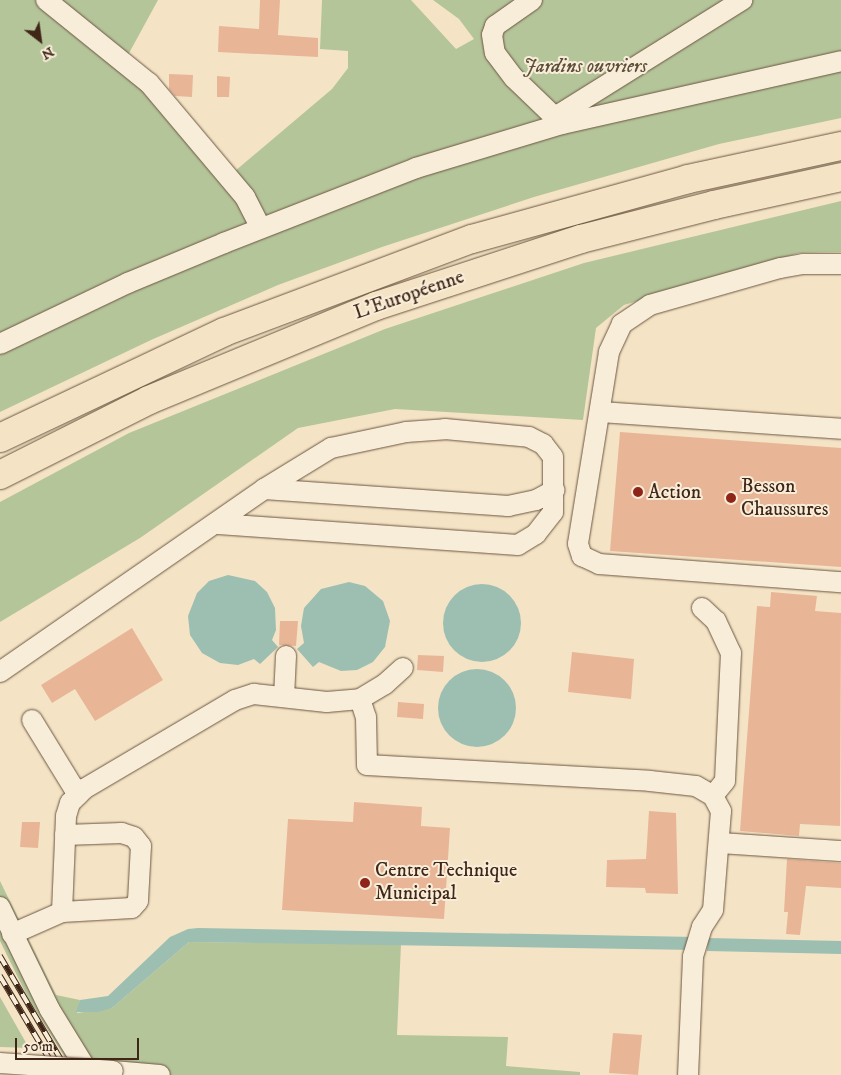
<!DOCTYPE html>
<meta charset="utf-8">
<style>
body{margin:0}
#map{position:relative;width:841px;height:1075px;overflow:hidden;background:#f4e4c5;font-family:"IM FELL DW Pica",serif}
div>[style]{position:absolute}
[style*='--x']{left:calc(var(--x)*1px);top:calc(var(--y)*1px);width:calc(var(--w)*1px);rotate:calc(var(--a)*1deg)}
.green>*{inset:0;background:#b5c59a}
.water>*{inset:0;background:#9cbfb2}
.round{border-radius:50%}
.building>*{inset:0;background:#e9b597}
.roads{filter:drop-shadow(0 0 1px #6c5642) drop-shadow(0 0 1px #6c5642)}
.minor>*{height:20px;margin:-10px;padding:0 10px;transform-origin:10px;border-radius:10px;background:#f8edd9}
.highway>*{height:28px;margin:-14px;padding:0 14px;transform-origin:14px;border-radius:14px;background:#f4e4c5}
.rail>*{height:5.5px;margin-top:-2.75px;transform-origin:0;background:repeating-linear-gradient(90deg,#f8edd9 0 11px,#3f2617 0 22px);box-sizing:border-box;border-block:1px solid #3f2617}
.bridges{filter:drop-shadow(0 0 1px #6c5642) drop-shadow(0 0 1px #6c5642)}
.minor-bridge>*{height:20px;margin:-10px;padding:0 10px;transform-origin:10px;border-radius:10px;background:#f8edd9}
.dots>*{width:14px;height:14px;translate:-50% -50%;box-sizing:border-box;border:2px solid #f8edd9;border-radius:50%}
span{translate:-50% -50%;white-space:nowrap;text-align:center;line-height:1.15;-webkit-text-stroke:4px #f8edd9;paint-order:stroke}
.park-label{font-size:20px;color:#5c4e38;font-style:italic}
.street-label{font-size:20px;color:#3f2617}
.poi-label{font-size:20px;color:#3f2617}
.left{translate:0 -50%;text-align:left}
.north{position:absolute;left:15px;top:15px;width:50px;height:50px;-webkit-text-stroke:4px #f8edd9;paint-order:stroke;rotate:150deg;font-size:14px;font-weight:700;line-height:20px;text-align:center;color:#3f2617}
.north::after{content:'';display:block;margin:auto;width:18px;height:22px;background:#3f2617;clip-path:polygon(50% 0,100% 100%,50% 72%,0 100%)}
.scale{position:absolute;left:15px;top:1038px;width:124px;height:22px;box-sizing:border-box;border:2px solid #3f2617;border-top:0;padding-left:6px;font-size:15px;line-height:18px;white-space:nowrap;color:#3f2617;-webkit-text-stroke:4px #f8edd9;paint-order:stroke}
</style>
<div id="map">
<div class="green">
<div style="clip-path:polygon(0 0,158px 0,128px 55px,235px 171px,332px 89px,348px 68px,348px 51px,320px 49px,322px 0,411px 0,456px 49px,474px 39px,459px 19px,433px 0,841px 0,841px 118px,719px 144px,534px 197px,382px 247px,278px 285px,151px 340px,0 412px)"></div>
<div style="clip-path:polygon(841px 201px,841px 252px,799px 253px,624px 305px,596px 328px,583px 420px,395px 409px,298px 428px,140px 538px,0 622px,0 502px,129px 433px,385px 329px,584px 263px)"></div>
<div style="clip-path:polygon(0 881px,56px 995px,80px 1000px,77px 1013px,112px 1008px,189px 942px,401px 944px,397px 1035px,508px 1037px,506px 1066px,580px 1072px,580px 1075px,76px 1075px,28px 998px,0 941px)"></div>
<div style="clip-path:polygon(0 997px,29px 1048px,0 1047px)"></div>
</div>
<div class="water">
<div style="clip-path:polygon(228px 575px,255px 581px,267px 592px,275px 608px,276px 630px,272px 640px,278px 647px,260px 664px,254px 659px,238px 665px,220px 663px,202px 653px,190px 635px,188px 616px,197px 593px,209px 581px)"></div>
<div style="clip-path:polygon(349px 582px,365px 586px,383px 601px,390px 621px,385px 647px,373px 662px,357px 670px,341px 671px,319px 662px,313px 667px,297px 649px,304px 643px,301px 626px,304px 608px,321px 589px)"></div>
<div class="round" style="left:443px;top:584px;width:78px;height:78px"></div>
<div class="round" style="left:438px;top:669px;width:78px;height:78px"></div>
<div style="clip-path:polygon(188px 929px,198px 928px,696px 937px,696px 950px,189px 942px,112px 1008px,98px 1012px,76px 1012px,80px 1000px,108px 996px,170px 937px)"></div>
<div style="clip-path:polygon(708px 938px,841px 941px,841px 954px,707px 951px)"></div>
</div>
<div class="building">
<div style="clip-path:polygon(260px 0,280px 0,278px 35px,318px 38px,318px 57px,218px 52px,219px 26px,259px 29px)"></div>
<div style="clip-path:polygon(169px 74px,193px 75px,192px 97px,175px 96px,169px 89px)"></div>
<div style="clip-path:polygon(217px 76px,230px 77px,229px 97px,217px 97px)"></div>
<div style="clip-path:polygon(620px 432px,841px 448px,841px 567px,610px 551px)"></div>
<div style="clip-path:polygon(771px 592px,817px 596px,815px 611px,841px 613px,840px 826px,800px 824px,799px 836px,740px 831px,757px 606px,770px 607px)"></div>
<div style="clip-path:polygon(280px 621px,298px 621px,296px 646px,279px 645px)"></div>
<div style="clip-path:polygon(132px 628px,163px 680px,95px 721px,75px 689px,52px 703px,41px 685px)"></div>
<div style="clip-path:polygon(572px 652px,634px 659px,631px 699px,568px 692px)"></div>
<div style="clip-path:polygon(418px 655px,444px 656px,443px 672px,417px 670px)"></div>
<div style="clip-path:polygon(398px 702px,424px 704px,423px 719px,397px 717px)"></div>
<div style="clip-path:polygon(354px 802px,422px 807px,421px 826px,450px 828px,444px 919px,282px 910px,288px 819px,353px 822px)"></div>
<div style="clip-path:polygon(649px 811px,676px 813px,678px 894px,646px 893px,645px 888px,606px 887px,607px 860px,646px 859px)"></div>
<div style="clip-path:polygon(22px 822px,40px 822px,38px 848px,20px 847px)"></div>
<div style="clip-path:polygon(787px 859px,841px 863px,841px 888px,806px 886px,800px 935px,786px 934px,788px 912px,784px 912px)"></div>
<div style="clip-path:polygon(613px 1033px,642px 1035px,638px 1075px,609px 1073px)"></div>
</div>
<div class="roads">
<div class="minor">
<div style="--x:46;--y:0;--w:132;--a:38.9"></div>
<div style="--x:149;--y:83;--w:149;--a:49.9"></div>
<div style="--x:245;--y:197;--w:34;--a:63"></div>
<div style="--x:532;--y:0;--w:45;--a:144.9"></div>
<div style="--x:495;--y:26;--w:9;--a:108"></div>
<div style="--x:492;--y:35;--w:18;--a:81"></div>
<div style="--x:495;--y:53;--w:31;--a:53"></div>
<div style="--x:514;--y:78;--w:66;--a:43.8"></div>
<div style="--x:555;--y:117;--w:221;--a:-32"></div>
<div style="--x:841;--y:264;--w:38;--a:180"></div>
<div style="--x:803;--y:264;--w:23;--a:170"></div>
<div style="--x:780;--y:268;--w:135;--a:164.1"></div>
<div style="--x:650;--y:305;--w:34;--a:146"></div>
<div style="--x:622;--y:324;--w:31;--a:115"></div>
<div style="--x:609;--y:352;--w:194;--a:99.2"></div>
<div style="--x:578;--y:544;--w:13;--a:72"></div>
<div style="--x:582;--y:556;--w:19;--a:25"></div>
<div style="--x:599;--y:564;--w:243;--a:4.3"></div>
<div style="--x:0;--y:344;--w:142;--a:-25.5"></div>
<div style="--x:128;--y:283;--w:104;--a:-22.6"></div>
<div style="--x:224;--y:243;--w:206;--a:-21.3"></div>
<div style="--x:416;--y:168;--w:152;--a:-16.8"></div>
<div style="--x:562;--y:124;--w:286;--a:-12.7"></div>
<div style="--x:600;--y:412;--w:242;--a:4"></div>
<div style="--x:264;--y:489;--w:245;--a:4"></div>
<div style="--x:508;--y:506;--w:29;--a:-12"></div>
<div style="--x:536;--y:500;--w:21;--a:-28"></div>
<div style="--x:702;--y:608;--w:19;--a:43"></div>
<div style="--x:716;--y:621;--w:35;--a:65"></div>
<div style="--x:731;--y:653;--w:128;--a:92.7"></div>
<div style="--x:725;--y:781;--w:19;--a:129"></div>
<div style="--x:0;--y:672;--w:321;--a:-34.7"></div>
<div style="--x:264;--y:489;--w:79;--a:-31.5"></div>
<div style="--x:331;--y:448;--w:77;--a:-12"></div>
<div style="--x:406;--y:432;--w:39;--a:-4"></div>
<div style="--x:445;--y:429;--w:84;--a:5.4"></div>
<div style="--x:529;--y:437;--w:16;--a:27"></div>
<div style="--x:543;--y:444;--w:16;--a:52"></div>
<div style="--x:553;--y:457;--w:55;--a:90"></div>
<div style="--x:553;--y:512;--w:28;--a:128"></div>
<div style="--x:536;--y:534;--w:21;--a:149"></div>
<div style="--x:518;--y:545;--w:304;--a:-176"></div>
<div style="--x:284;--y:697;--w:41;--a:-87.2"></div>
<div style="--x:360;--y:699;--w:29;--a:-31"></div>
<div style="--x:385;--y:684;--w:24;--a:-42"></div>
<div style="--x:32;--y:720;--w:88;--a:58.5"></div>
<div style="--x:719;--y:843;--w:122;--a:3.8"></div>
<div style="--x:0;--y:907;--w:114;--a:64.1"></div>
<div style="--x:50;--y:1010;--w:76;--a:58.4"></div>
<div style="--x:62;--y:912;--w:70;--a:-3.3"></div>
<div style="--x:132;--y:908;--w:9;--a:-49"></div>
<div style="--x:138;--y:901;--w:55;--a:-86.9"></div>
<div style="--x:141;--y:846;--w:11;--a:-128"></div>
<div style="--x:134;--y:837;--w:13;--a:-162"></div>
<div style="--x:122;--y:833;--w:57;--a:178"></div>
<div style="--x:12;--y:934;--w:55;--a:-23.7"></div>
<div style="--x:62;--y:912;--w:96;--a:-87.6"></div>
<div style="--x:66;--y:816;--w:14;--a:-73"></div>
<div style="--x:70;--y:803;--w:20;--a:-45"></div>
<div style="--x:84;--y:789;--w:175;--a:-30.5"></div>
<div style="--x:235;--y:700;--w:20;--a:-18"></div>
<div style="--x:254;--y:694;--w:73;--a:6.3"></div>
<div style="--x:327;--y:702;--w:33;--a:-5"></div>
<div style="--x:360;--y:699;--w:19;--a:72"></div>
<div style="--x:366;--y:717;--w:48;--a:88.8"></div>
<div style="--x:367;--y:765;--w:283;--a:3.2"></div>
<div style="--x:650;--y:781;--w:46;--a:6.2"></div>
<div style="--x:696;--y:786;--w:20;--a:30"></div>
<div style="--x:713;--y:796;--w:17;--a:62"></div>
<div style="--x:721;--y:811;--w:99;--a:94.6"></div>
<div style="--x:713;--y:910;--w:20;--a:123"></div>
<div style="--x:702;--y:927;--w:31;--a:107"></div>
<div style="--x:693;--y:957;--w:118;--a:92.4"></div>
<div style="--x:113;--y:1071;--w:47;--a:4.9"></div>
</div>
<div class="highway">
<div style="--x:0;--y:438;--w:248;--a:-25.3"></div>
<div style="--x:224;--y:332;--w:265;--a:-20.6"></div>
<div style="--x:472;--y:239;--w:224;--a:-15.5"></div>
<div style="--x:688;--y:179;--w:157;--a:-12.2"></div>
<div style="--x:0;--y:475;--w:167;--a:-26.7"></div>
<div style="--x:149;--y:400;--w:246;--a:-22.5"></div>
<div style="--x:376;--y:306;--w:216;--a:-18.1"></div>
<div style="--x:581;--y:239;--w:137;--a:-14.3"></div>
<div style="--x:714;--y:205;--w:130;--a:-12.4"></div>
</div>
</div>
<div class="rail">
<div style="--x:0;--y:956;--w:138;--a:59.5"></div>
<div style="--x:0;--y:976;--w:115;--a:59.2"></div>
</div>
<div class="bridges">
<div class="minor-bridge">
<div style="--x:0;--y:1063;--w:113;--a:4"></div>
</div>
</div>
<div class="dots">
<div style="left:638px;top:492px;background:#8f2418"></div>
<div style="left:731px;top:498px;background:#8f2418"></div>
<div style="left:365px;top:883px;background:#8f2418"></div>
</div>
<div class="park-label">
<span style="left:585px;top:66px">Jardins ouvriers</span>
</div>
<div class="street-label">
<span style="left:409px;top:295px;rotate:-19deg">L'Européenne</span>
</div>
<div class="poi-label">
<span class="left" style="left:741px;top:498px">Besson<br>Chaussures</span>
<span class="left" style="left:648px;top:492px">Action</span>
<span class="left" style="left:375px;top:882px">Centre Technique<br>Municipal</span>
</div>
<div class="north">N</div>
<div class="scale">50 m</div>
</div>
